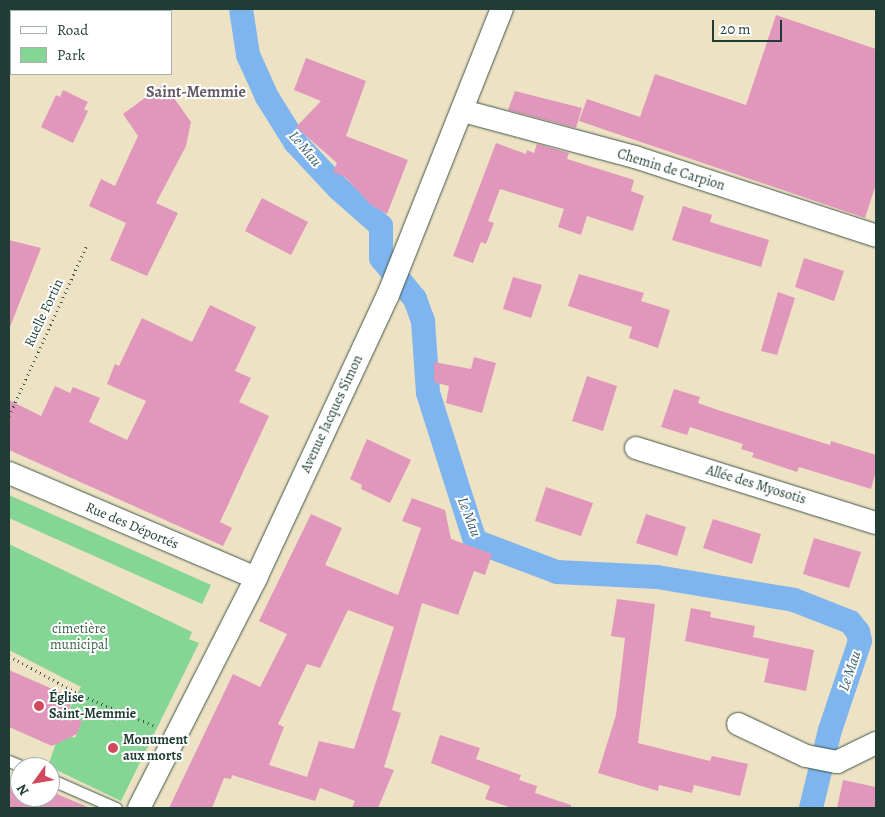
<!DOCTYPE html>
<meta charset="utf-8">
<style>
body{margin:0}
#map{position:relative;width:885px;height:817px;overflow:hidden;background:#ede2c3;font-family:Alegreya,serif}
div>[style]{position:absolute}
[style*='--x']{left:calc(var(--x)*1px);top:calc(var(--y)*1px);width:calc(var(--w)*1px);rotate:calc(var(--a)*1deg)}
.green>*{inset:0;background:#85d595}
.canal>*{height:24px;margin:-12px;padding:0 12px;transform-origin:12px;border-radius:12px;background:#7fb5ee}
.building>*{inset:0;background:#e197bc}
.path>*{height:3px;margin-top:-1.5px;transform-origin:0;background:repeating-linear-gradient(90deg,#3e5649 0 1px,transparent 0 5px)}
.roads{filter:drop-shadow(0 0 1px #3e5649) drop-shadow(0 0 1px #3e5649)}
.lane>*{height:11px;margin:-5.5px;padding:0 5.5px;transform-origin:5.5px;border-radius:5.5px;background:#fff}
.street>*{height:22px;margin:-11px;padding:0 11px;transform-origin:11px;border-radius:11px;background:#fff}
.dots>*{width:14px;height:14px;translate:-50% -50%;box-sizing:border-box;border:2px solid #fff;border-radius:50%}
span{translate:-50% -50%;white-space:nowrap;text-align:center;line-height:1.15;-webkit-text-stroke:4px #fff;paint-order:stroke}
.street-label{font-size:14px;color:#1f3d34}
.park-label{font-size:14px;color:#38634c}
.poi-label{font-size:14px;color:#1f3d34;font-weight:700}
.left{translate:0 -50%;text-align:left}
.water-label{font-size:15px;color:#3c616c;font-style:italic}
.quarter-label{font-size:16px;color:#635c64;font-weight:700}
.frame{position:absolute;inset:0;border:10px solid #1f3d34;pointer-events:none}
.legend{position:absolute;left:10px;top:10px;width:162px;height:65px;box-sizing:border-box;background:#fff;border:1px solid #a5b1ae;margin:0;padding:6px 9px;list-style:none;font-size:15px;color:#1f3d34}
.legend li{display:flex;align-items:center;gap:10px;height:25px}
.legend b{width:25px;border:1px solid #a5b1ae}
.north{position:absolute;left:10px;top:757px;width:50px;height:50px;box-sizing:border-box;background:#fff;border:1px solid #a5b1ae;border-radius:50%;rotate:238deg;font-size:14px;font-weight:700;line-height:20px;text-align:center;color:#1f3d34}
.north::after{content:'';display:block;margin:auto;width:18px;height:22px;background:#d1495b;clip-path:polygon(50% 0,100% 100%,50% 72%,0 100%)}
.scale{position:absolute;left:712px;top:20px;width:70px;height:22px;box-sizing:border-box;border:2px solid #1f3d34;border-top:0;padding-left:6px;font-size:15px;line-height:18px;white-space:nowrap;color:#1f3d34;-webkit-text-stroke:4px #fff;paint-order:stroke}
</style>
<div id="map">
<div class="green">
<div style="clip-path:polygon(9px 495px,211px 585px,202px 604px,9px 518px)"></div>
<div style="clip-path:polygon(9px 544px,192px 632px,189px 639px,199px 643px,121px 801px,48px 766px,57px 740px,61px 742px,69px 735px,75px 738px,82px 721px,67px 713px,81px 687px,9px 650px)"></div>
</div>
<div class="canal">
<div style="--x:241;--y:9;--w:47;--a:81.3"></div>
<div style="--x:248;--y:55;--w:46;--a:65.7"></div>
<div style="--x:267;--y:97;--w:53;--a:58.1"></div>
<div style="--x:295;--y:142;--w:64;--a:46.9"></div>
<div style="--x:339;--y:189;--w:56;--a:41.4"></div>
<div style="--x:381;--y:226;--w:32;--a:90"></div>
<div style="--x:381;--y:258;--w:53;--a:50.3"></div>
<div style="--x:415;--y:299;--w:23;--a:70"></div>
<div style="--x:423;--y:321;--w:72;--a:86"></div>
<div style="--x:428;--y:393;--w:155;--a:72.4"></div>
<div style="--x:475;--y:541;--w:88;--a:20.7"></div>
<div style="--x:557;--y:572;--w:100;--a:2.9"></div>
<div style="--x:657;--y:577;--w:139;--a:9.5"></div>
<div style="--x:794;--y:600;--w:60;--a:21.4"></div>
<div style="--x:850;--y:622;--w:13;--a:51"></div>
<div style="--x:858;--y:632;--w:9;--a:77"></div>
<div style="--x:860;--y:641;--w:94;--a:108.6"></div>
<div style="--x:830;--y:730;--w:80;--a:103.7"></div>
</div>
<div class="building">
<div style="clip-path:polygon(776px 15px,876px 49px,876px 184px,865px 218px,579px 121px,587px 99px,640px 117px,655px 74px,746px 105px)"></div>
<div style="clip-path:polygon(306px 58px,366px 81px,346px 136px,408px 160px,387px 214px,371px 205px,345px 177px,333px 172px,337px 163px,296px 127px,321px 101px,294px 90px)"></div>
<div style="clip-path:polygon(164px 84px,191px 122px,186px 146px,156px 203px,178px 213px,147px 276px,110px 260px,126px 223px,89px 206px,101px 179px,115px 186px,138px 136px,123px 114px)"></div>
<div style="clip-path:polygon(63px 90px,88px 102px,84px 109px,88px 111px,73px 143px,41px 127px,56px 95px,60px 97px)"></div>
<div style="clip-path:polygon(515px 91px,582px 108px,576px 128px,508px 110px)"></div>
<div style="clip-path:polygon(496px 143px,526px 154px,527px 150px,534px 153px,537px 144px,569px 153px,567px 159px,634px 180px,631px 191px,644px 196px,633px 231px,587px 216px,581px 235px,558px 227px,564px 209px,500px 189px,488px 221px,494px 223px,486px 244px,481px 242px,473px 263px,453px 256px)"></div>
<div style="clip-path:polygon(262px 198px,308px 222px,291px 255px,245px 231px)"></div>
<div style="clip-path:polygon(683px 206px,712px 215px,710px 222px,769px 240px,761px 267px,672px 240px)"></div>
<div style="clip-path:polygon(9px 240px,41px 248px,10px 327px,9px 327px)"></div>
<div style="clip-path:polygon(804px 258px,844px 271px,834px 301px,795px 287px)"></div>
<div style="clip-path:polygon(579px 274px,644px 293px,641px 301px,670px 310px,658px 348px,629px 338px,632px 327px,568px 306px)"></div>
<div style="clip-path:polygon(513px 277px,542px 285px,531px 318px,503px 309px)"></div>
<div style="clip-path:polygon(778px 292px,795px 298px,777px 355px,761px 351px)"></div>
<div style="clip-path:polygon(210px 305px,256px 327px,235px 371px,251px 378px,239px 402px,269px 416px,220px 522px,232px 528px,223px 546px,9px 450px,9px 400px,41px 416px,55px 386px,70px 393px,73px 387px,100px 398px,89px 422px,127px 440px,146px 401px,107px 384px,115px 364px,119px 366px,142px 318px,192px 342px)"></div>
<div style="clip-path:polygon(474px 357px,496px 363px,482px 413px,446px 403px,449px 386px,434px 382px,434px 362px,471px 369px)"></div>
<div style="clip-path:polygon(587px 376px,617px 386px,603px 431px,572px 421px)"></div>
<div style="clip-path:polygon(674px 389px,700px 397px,698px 403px,718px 410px,830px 445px,831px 441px,876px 455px,876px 471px,871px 489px,799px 467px,797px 472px,752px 457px,754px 453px,741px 449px,743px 444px,690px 427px,687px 435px,661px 427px)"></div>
<div style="clip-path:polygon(367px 439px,411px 460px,390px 503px,361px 489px,362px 485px,350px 479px)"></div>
<div style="clip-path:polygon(546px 487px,593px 503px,581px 536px,535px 521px)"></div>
<div style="clip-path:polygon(evenodd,412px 498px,445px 510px,451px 539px,492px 554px,485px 575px,474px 571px,458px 615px,422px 603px,392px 710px,401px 713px,384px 767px,394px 770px,378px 808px,352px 808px,355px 801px,320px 788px,315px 801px,232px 775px,231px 779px,224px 778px,212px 808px,169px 808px,233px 674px,260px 687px,287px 634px,259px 621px,311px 514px,342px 528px,325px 565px,398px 595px,421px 528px,402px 521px,412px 498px,348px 610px,394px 627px,354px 749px,319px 741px,307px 777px,269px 765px,284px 727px,278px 724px,307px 664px,320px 668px,348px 610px)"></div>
<div style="clip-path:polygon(646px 514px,686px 527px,677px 556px,636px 543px)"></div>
<div style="clip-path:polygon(713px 519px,761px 534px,752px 564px,703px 548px)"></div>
<div style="clip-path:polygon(814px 538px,861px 552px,849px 588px,803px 574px)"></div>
<div style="clip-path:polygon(617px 599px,655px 604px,638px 743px,710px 761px,712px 756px,748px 764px,740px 796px,694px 785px,692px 793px,659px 785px,658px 791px,598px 773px,616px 715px,625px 638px,611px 636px)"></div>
<div style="clip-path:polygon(691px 608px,711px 612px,710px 617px,755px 626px,753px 637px,814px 650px,806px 691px,764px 682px,769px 659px,685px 641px)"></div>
<div style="clip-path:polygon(9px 670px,73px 698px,67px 713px,82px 721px,77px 734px,52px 746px,9px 727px)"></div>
<div style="clip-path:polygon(440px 735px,480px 748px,476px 759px,521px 775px,519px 780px,537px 786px,535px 793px,571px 805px,571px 808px,512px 808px,485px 799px,490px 786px,431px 763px)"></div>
<div style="clip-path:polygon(16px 776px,20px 777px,20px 797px,50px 797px,50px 791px,90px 808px,9px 808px,9px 791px)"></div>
<div style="clip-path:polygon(843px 780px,876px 787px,876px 808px,837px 808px)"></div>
</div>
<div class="path">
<div style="--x:9;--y:416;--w:186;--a:-65.5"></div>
<div style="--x:9;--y:656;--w:84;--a:28.4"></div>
<div style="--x:83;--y:696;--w:78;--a:22.6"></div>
</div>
<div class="roads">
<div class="lane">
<div style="--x:9;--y:761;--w:15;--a:23"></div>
<div style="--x:50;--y:779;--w:72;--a:23.7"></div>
</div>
<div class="street">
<div style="--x:463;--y:111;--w:178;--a:15"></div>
<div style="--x:635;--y:157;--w:254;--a:18.1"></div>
<div style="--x:636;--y:448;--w:251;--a:17.4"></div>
<div style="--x:9;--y:473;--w:268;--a:23"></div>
<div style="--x:738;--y:724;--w:75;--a:25.2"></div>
<div style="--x:806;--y:756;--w:32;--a:11"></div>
<div style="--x:837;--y:762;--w:43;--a:-26"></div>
<div style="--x:139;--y:808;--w:258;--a:-63"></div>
<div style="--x:256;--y:578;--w:312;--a:-65"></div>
<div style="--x:388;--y:295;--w:308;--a:-68.3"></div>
</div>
</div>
<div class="dots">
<div style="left:39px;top:706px;background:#d1495b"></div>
<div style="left:113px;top:748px;background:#d1495b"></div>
</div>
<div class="street-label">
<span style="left:671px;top:170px;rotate:17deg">Chemin de Carpion</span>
<span style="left:44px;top:313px;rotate:-65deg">Ruelle Fortin</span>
<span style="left:332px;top:414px;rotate:-65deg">Avenue Jacques Simon</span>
<span style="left:756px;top:485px;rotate:17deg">Allée des Myosotis</span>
<span style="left:132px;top:526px;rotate:23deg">Rue des Déportés</span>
</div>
<div class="park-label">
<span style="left:79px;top:637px">cimetière<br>municipal</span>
</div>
<div class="poi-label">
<span class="left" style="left:49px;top:706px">Église<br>Saint-Memmie</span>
<span class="left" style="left:123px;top:748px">Monument<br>aux morts</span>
</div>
<div class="water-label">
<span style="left:305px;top:149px;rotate:50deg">Le Mau</span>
<span style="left:469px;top:517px;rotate:69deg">Le Mau</span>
<span style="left:850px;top:671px;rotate:-71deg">Le Mau</span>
</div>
<div class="quarter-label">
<span style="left:196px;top:92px">Saint-Memmie</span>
</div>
<div class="frame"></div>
<ul class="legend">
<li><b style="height:6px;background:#fff"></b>Road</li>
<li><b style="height:14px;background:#85d595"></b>Park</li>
</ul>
<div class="north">N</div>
<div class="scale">20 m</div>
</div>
